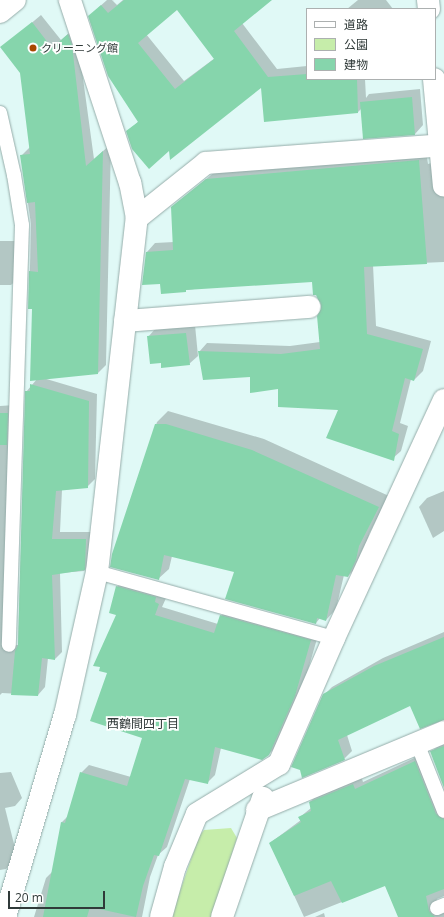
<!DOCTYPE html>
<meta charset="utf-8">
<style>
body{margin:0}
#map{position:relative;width:444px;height:917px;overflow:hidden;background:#e0f9f6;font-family:"Open Sans","Noto Sans JP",sans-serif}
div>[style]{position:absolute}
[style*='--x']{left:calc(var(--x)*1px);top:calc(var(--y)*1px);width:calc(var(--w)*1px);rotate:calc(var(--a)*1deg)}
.green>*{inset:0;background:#c6edaa}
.shadow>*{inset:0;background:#0003}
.building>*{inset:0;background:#86d5ac}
.roads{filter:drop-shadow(0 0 1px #95aca9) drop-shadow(0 0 1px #95aca9)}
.service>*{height:14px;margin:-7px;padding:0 7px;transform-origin:7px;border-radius:7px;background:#fff}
.minor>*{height:22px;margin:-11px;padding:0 11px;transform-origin:11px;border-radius:11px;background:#fff}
.tertiary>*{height:22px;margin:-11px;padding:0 11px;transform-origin:11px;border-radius:11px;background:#fff}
.dots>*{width:11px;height:11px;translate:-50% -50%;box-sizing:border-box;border:2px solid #fff;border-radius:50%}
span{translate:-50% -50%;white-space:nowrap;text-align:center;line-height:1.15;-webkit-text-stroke:3.5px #fff;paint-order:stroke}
.poi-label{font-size:11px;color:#303a39}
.left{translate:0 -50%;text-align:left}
.neighbourhood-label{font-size:12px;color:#303a39}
.legend{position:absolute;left:306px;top:8px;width:130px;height:72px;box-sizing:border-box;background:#fff;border:1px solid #acb0b0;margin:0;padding:5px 7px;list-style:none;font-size:12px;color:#303a39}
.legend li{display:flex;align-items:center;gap:8px;height:20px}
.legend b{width:20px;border:1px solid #acb0b0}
.scale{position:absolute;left:8px;top:891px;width:97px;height:18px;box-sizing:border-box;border:2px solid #303a39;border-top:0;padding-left:5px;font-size:12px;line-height:14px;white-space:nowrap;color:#303a39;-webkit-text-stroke:3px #fff;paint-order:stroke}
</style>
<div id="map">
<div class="green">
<div style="clip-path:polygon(231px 828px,237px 838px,212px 917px,171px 917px,199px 836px,204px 830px)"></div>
</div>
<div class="shadow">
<div style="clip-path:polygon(evenodd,107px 0,112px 0,117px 5px,123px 0,271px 0,242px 23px,277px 69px,307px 66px,307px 79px,365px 79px,366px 98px,369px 94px,420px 89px,423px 125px,415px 134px,361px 109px,358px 112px,262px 86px,170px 149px,127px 132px,139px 121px,98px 8px,107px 0,177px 9px,215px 58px,184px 81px,146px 34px,177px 9px)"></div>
<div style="clip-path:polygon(358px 0,386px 0,393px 9px,347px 9px)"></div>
<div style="clip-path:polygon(41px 15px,61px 40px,76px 27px,94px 159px,111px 144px,106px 365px,98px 373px,43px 378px,97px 394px,95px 479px,87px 487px,62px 490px,60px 532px,93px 532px,91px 564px,84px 571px,60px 573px,62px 652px,55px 659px,48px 658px,45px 687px,38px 695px,2px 693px,0 695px,0 406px,15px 405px,12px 645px,18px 645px,26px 392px,37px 379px,33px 308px,29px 308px,31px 224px,21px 156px,30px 147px,21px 72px,2px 48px)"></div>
<div style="clip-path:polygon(426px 151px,428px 164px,438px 161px,444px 186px,444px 262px,373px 265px,376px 326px,431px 341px,423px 371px,414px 380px,411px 379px,400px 423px,408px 426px,401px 451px,392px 459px,339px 409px,279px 388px,199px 352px,207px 343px,290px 346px,320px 342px,322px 306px,313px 281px,219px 286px,162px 293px,161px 283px,147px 252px,155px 243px,174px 242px,172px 207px,216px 171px)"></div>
<div style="clip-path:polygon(0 241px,21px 241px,20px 277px,11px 285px,0 285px)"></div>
<div style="clip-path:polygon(195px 325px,198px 356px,189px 364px,148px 337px,156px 328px)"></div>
<div style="clip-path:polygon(168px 411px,264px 439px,389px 496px,369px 534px,367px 549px,359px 565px,348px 576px,344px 575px,336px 609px,326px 620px,320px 618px,316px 623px,235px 571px,172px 556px,169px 569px,158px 579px,113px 554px,157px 422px)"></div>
<div style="clip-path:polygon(444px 491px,444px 531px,433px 538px,419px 507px,427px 498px)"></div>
<div style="clip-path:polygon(125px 578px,167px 596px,162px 607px,218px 624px,221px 616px,229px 607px,319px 632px,303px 687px,277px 746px,268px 755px,221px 748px,215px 775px,207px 783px,190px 779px,167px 847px,158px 855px,150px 877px,142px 917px,34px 917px,46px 878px,53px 871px,62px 822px,68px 816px,81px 773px,89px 765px,131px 777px,144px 738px,108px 672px,118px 614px,117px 587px)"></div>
<div style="clip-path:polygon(444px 632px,444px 719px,410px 704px,347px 735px,352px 751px,344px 759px,303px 776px,324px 695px,332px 687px,383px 658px)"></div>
<div style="clip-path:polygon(444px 741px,444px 785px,431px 752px)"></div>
<div style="clip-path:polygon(423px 754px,444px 807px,444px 896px,437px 899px,436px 903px,444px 908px,444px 917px,399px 917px,385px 885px,304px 917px,270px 843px,301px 820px,300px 817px,311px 808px,310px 802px,318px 794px,361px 776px,363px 782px)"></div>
<div style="clip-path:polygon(11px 772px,22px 798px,15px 806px,5px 808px,16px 852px,13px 861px,6px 869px,0 870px,0 773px)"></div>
<div style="clip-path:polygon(324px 913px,325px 917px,315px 917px)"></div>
</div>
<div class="building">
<div style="clip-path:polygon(evenodd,124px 0,272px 0,234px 31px,268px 77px,307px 74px,307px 79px,357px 79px,358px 113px,264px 122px,261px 88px,170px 160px,169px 151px,149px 169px,132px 149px,126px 131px,138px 122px,108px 76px,88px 16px,101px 5px,108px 13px,124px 0,177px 10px,214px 59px,175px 89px,138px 43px,177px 10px)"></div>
<div style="clip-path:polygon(32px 22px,52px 48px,68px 34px,72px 45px,86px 166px,103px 151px,98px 374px,30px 381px,32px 309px,28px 309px,29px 271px,38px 272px,35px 202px,27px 203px,20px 155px,30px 154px,20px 73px,0 47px)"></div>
<div style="clip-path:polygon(412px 97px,415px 135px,363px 139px,360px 102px)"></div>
<div style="clip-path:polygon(419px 160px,427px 264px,364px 267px,367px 334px,423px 349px,414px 381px,405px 378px,392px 431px,399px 434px,394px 461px,326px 438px,338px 410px,278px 407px,278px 389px,250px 393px,250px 377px,203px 380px,198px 351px,281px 354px,320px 349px,317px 316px,321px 306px,316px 295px,313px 295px,312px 282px,186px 290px,186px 292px,161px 294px,160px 284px,142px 285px,146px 252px,173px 250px,171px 207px,206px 179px)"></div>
<div style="clip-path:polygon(186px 333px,190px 365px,161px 368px,161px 363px,150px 364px,147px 336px)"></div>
<div style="clip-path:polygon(30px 384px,89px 401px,88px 488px,56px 491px,52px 539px,86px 539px,85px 570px,52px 575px,55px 660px,42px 658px,38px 696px,11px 695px,15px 651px,18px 645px,25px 391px,30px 391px)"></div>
<div style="clip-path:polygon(0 413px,8px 413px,7px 445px,0 445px)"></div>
<div style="clip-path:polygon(155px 424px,166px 424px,252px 450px,379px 507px,359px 546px,356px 560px,348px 577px,336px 575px,326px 621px,317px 618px,316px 624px,225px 599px,234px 572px,164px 555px,159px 580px,110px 567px,112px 554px)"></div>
<div style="clip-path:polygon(116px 586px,156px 597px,155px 602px,159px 604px,155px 615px,214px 633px,220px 615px,311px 640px,295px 696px,269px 755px,262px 760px,215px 747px,208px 784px,185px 779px,159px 856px,154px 855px,143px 886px,136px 917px,90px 907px,87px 917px,43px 917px,61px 822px,65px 823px,80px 772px,127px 786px,142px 738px,90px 721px,107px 673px,99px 671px,100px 667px,93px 666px,116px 615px,109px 613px)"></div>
<div style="clip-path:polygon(444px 637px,444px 720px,420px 729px,410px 706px,338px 740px,345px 760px,302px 778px,300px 770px,291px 767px,323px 694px,374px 666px)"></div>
<div style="clip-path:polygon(444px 746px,444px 788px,430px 751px)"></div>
<div style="clip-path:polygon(415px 761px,436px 814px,444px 819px,444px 889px,426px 896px,429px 911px,435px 917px,398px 917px,385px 886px,342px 903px,331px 881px,294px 896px,269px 843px,301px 822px,298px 817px,311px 811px,309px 802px,353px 784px,355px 789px)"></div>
</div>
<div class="roads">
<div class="service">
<div style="--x:0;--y:113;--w:64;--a:77.3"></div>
<div style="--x:14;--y:175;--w:51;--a:80.9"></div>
<div style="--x:22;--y:225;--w:420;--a:91.8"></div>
<div style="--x:97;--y:572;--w:246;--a:15.6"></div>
<div style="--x:417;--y:743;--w:73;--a:68.3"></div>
<div style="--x:437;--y:908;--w:8;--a:-23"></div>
</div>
<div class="minor">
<div style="--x:428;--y:0;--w:9;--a:84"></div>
<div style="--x:434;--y:79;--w:107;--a:84.7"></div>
<div style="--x:137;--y:218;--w:88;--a:-38.6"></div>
<div style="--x:206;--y:163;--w:239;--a:-4.3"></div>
<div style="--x:125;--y:321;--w:185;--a:-4.4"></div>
<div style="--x:257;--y:810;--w:203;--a:-22.6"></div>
<div style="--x:5;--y:917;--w:211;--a:-73.5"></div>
<div style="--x:65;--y:715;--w:147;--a:-77.4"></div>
<div style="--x:97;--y:572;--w:356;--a:-83.6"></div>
<div style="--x:137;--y:218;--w:36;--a:-101"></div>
<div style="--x:130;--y:183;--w:193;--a:-108.2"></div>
<div style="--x:161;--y:917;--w:52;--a:-74.4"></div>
<div style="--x:175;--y:867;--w:57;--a:-67.5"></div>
<div style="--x:197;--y:814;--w:96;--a:-31.4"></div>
<div style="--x:279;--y:764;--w:137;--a:-66.4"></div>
<div style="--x:334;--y:638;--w:262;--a:-65.2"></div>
<div style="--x:222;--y:917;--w:126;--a:-71"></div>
</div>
<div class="tertiary">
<div style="--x:0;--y:12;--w:19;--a:-39"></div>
</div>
</div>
<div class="dots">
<div style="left:33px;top:48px;background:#a94800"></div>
</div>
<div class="poi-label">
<span class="left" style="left:41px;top:48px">クリーニング館</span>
</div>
<div class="neighbourhood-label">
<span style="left:143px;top:724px">西鶴間四丁目</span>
</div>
<ul class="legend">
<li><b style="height:5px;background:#fff"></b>道路</li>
<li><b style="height:11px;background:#c6edaa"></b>公園</li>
<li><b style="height:11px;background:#86d5ac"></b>建物</li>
</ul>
<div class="scale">20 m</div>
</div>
